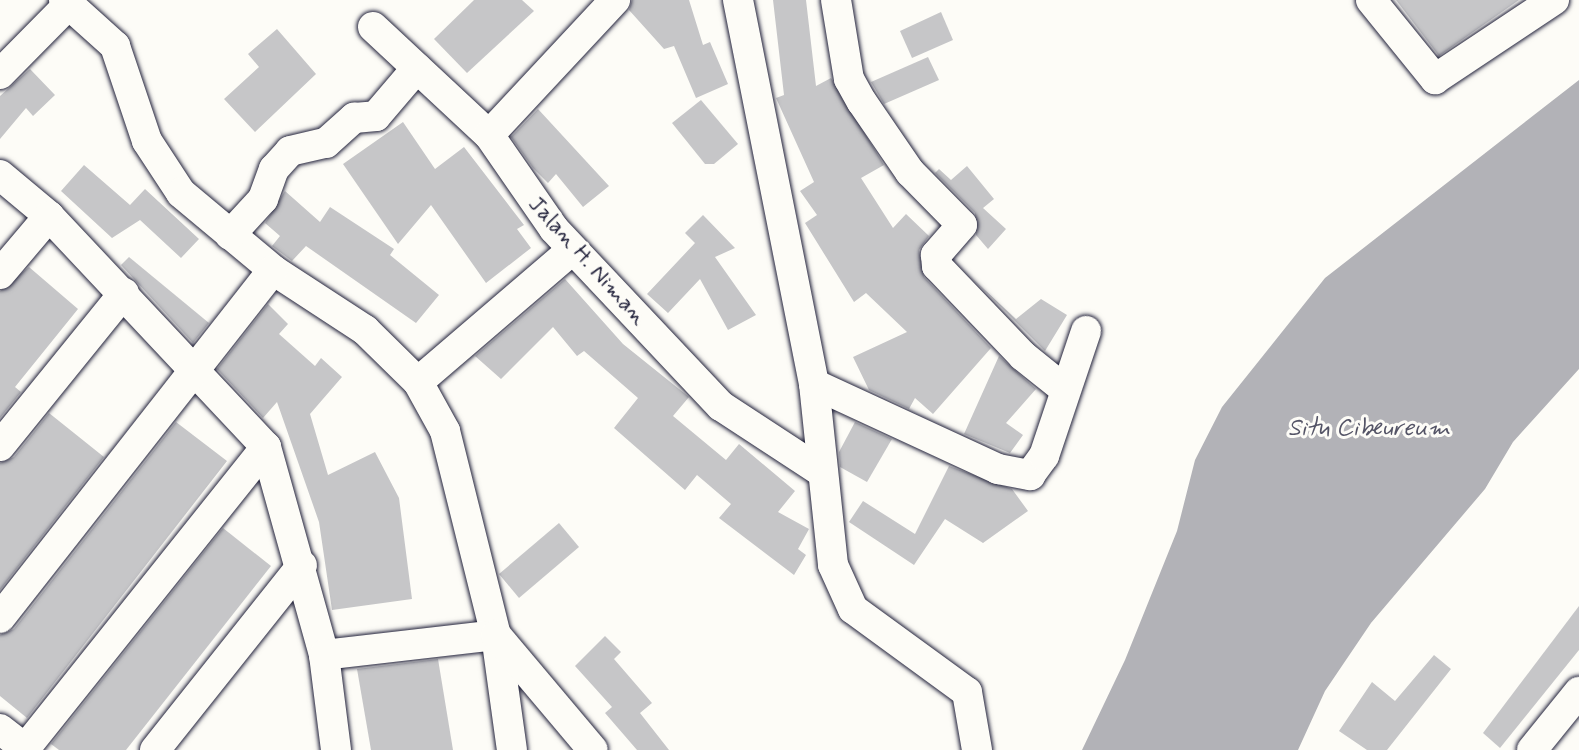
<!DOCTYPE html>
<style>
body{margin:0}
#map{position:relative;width:1579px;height:750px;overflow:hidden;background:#fdfcf7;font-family:Mynerve,sans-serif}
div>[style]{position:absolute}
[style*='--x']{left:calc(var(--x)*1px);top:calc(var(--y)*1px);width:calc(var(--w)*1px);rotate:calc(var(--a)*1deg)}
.water>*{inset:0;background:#b2b2b7}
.building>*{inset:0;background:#c6c6c8}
.roads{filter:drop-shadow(0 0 2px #22223b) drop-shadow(0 0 2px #22223b)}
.street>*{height:30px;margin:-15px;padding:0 15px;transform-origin:15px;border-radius:15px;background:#fdfcf7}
span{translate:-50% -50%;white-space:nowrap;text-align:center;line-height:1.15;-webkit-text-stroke:6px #fdfcf7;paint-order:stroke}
.street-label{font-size:23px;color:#22223b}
.water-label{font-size:24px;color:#545466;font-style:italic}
</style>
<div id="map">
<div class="water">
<div style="clip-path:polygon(1579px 80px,1579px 369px,1513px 442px,1485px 489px,1371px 623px,1325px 691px,1298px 750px,1082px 750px,1125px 660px,1177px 531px,1195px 460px,1222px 407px,1325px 278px)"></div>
</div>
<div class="building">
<div style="clip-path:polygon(474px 0,522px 0,534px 11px,467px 73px,434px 39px)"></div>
<div style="clip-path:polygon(632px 0,689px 0,703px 45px,710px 42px,728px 84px,696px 98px,674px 46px,664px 49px,629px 10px)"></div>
<div style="clip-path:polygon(773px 0,806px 0,816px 86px,831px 78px,884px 165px,861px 178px,893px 228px,906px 214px,929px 236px,919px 250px,924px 277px,991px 348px,933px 414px,915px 398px,909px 409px,869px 390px,853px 357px,907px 332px,866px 293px,854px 302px,805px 223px,817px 215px,800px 191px,814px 182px,776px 98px,784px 95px)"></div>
<div style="clip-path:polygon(1396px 0,1519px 0,1439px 56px)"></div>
<div style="clip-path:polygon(941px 12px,953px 40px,912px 58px,900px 31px)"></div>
<div style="clip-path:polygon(277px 29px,316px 74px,255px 132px,224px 99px,259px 67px,248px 54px)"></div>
<div style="clip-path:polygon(928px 57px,939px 80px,884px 104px,871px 82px)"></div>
<div style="clip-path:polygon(30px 69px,55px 95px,33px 116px,26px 108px,0 139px,0 96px)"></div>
<div style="clip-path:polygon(701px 100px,738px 144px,714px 164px,705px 164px,672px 123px)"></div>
<div style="clip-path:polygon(538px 109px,609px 186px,583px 207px,556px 174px,548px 183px,533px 168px,511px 137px)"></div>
<div style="clip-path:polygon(403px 122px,435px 169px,464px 147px,524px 225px,517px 229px,531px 248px,486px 283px,431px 205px,398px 244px,343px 164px)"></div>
<div style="clip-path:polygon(84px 165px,130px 205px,145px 189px,199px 239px,181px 258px,140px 220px,112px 238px,61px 191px)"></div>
<div style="clip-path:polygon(967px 166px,994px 199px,983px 208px,1006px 229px,988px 249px,976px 235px,975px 213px,935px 173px,939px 169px,951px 180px)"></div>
<div style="clip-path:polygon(285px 191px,320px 222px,330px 207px,394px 249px,390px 255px,439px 295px,416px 323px,306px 246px,292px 261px,272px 246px,280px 236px,265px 223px)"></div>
<div style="clip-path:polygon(703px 215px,735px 248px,715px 257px,756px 315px,728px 330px,700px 279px,668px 313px,647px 294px,695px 243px,685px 233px)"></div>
<div style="clip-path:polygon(129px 257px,209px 323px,193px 343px,121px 265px)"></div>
<div style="clip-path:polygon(29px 267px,78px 309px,15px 387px,21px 392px,0 418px,0 291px)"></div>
<div style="clip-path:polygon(972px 278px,1016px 319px,1041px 299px,1067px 315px,1045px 351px)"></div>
<div style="clip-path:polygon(565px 279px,623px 344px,689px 397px,673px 416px,726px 460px,739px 444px,795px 491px,778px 512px,809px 529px,798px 549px,806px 555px,794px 575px,719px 518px,731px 504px,697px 475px,685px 490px,614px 428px,638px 398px,584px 351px,577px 356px,553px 327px,501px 379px,475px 356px)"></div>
<div style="clip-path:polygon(268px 304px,288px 324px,279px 334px,315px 366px,321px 358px,342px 377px,310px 414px,328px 475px,375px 452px,399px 498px,412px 599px,332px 610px,319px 522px,277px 402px,263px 418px,217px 369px)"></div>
<div style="clip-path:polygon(999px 356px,1036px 389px,1006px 423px,1023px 435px,1010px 453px,964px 434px)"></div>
<div style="clip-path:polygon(49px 413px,104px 457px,0 590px,0 463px,14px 457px)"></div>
<div style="clip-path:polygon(176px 422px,227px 461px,27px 718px,0 696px,0 635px,14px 629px)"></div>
<div style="clip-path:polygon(855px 422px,892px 439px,867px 482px,840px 467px,839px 452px)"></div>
<div style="clip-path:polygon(949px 466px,1012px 489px,1028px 511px,983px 543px,945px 519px,914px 565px,849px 522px,863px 501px,915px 534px)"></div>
<div style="clip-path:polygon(559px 523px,579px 547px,519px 598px,499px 574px)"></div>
<div style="clip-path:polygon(223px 528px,271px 566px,126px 750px,59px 750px,51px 744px)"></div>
<div style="clip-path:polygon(1579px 606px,1579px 650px,1500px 748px,1483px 733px)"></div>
<div style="clip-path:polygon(605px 636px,621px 652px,614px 659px,652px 703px,640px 713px,669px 750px,637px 750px,605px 713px,612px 707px,575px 666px)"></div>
<div style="clip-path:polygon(1434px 655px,1451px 669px,1387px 750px,1367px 750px,1339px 731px,1372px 682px,1395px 701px)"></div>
<div style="clip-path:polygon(438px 659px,453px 750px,371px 750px,357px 669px)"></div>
</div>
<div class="roads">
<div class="street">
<div style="--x:64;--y:0;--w:69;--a:42"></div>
<div style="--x:115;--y:46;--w:100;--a:71.4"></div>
<div style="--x:147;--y:141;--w:62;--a:56.8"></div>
<div style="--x:181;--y:193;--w:120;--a:39.9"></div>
<div style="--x:273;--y:270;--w:110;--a:33.1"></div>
<div style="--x:365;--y:330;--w:74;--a:44.5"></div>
<div style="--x:418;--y:382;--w:56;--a:61.1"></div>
<div style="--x:445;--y:431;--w:210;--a:76"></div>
<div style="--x:496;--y:635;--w:116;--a:82.1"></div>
<div style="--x:738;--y:0;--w:391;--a:78.8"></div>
<div style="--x:814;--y:384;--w:182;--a:84"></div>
<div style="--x:833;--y:565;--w:48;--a:65.6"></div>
<div style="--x:853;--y:609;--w:141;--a:36.1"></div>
<div style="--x:967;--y:692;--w:59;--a:80.2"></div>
<div style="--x:836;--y:0;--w:80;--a:80.7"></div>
<div style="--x:849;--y:79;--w:26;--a:61"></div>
<div style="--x:862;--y:102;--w:85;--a:55.6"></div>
<div style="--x:910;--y:172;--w:74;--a:45.5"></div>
<div style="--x:962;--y:225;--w:40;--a:131"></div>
<div style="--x:936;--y:255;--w:11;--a:85"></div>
<div style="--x:937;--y:266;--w:124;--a:46.3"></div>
<div style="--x:1023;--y:356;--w:51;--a:38.7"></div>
<div style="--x:1371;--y:0;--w:102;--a:51"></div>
<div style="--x:1435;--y:79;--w:143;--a:-33.6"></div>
<div style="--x:373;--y:27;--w:158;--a:43"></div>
<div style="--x:489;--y:135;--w:114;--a:55.3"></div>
<div style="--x:554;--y:229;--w:243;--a:46.7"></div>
<div style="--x:721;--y:406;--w:121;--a:33.2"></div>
<div style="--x:0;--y:74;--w:98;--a:-45.4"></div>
<div style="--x:489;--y:135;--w:185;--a:-47"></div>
<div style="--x:0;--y:175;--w:64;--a:39.9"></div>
<div style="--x:49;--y:216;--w:317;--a:46.8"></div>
<div style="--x:266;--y:447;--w:216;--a:74.4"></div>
<div style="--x:324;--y:655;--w:96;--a:82.8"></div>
<div style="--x:230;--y:235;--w:49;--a:-47.5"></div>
<div style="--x:263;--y:199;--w:32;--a:-70"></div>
<div style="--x:274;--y:169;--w:24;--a:-48"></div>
<div style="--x:290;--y:151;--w:37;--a:-13"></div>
<div style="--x:326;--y:143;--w:38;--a:-42"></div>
<div style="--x:354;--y:118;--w:22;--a:-5"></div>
<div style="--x:376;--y:116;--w:63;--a:-49.5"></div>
<div style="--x:0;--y:274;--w:76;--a:-49.8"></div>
<div style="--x:418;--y:382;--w:203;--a:-40.6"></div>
<div style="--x:814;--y:384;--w:203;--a:24.8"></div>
<div style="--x:998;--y:469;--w:33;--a:11"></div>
<div style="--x:1030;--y:475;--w:24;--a:-54"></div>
<div style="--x:1044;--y:456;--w:132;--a:-71.4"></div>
<div style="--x:0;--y:446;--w:197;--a:-51"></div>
<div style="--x:0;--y:618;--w:442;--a:-51.9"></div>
<div style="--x:324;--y:655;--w:173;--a:-6.6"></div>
<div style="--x:496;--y:635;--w:150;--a:49.9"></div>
<div style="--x:0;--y:729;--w:34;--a:38"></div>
<div style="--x:24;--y:750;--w:388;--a:-51.4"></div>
<div style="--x:155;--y:750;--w:236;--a:-51.5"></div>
<div style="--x:1532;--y:750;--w:75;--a:-51"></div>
</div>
</div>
<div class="street-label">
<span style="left:587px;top:261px;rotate:48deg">Jalan H. Niman</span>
</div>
<div class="water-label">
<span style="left:1369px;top:429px">Situ Cibeureum</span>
</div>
</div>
